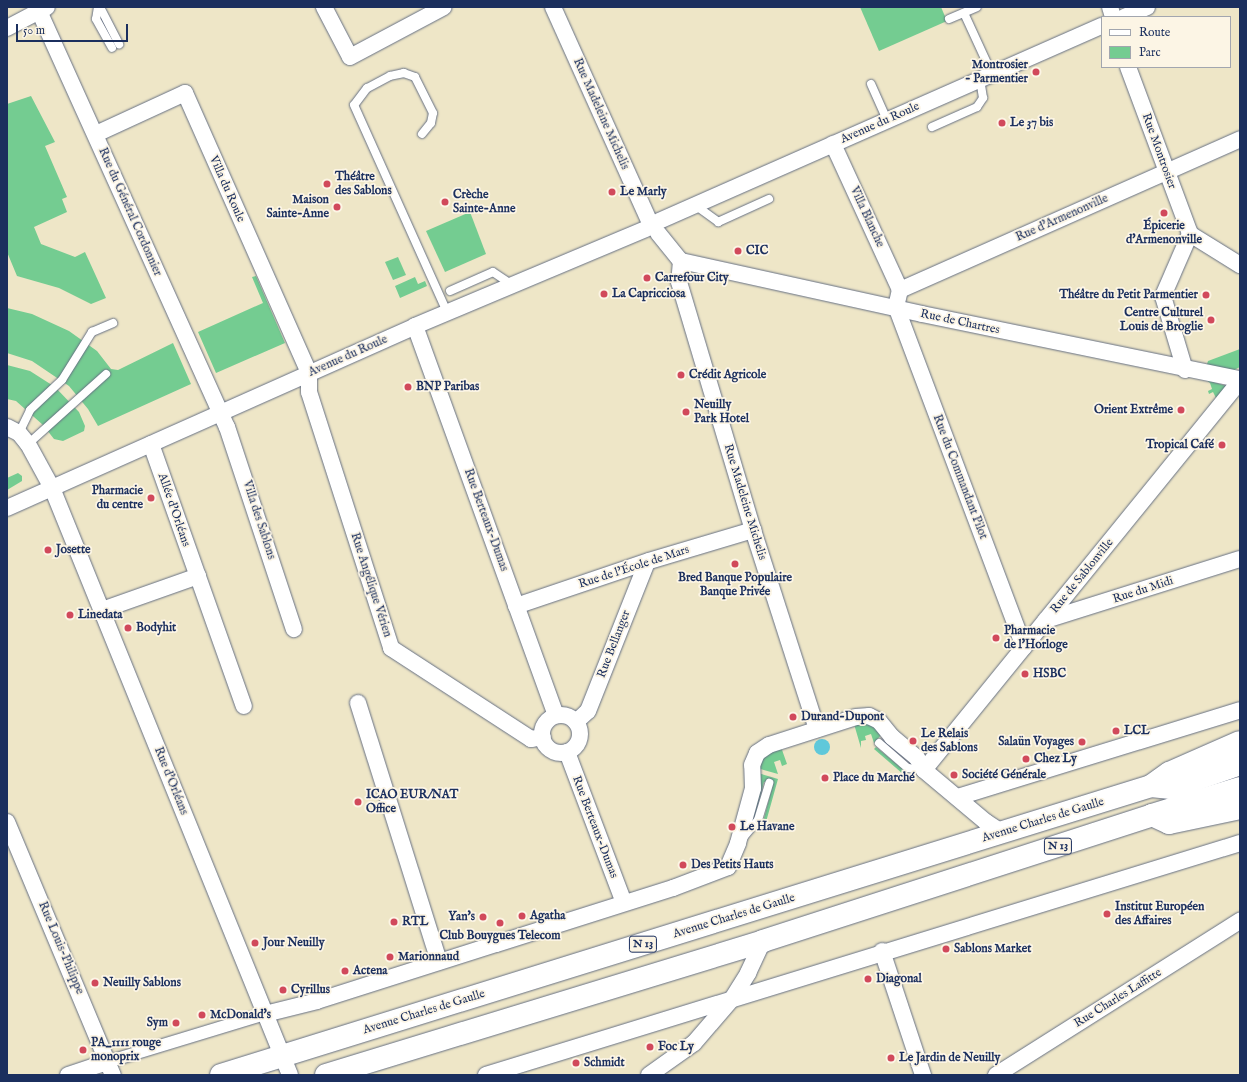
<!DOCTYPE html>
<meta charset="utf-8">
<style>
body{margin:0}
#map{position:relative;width:1247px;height:1082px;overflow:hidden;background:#eee6c7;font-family:"IM FELL English",serif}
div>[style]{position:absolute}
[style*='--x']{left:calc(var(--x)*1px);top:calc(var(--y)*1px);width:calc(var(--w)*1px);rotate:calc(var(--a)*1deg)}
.green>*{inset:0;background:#74cc91}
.water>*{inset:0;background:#5fc8da}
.round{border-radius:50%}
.roads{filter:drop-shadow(0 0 1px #656f83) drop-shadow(0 0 1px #656f83)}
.service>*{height:8px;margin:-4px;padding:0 4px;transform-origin:4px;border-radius:4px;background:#fff}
.pedestrian>*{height:12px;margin:-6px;padding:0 6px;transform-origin:6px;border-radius:6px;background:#fff}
.minor>*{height:16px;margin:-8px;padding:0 8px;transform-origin:8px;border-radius:8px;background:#fff}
.minor>.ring{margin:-8px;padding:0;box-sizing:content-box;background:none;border:16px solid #fff;border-radius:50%}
.primary>*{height:22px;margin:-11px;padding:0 11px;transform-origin:11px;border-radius:11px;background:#fff}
.trunk>*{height:22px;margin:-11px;padding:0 11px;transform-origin:11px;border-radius:11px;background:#fff}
.dots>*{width:11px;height:11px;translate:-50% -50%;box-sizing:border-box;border:2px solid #fcf5e5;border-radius:50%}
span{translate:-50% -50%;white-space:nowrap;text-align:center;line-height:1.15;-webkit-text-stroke:3.5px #fcf5e5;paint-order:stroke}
.shield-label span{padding:1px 3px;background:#fcf5e5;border:1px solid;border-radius:3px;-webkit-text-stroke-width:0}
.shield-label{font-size:11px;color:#1b2f5e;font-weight:700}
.poi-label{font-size:12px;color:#1b2f5e;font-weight:700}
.right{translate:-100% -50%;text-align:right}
.left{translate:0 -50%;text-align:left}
.street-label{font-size:12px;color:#1b2f5e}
.frame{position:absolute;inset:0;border:8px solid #1b2f5e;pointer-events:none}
.legend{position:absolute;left:1101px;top:16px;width:130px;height:52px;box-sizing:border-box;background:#fcf5e5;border:1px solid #a2a6af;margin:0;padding:5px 7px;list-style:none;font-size:12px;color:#1b2f5e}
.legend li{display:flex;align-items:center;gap:8px;height:20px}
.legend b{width:20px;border:1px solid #a2a6af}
.scale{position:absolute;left:16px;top:24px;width:112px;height:18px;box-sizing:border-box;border:2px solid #1b2f5e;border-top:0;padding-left:5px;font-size:12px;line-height:14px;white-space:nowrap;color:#1b2f5e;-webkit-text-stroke:3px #fcf5e5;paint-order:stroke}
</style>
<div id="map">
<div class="green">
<div style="clip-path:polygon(860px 7px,941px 7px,947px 21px,879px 51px)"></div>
<div style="clip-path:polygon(31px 96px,55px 142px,45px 146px,67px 197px,62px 199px,67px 212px,34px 227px,41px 244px,75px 257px,85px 252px,106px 298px,91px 304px,59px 288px,17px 276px,7px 252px,7px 104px)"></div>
<div style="clip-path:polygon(470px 212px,486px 254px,445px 272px,426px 231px)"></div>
<div style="clip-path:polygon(398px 257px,406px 275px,393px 280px,385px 262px)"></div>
<div style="clip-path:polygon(256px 276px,285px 343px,216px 373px,198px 332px,263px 303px,252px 277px)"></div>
<div style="clip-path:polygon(415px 277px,418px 284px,425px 281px,427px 286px,400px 298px,395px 286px)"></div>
<div style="clip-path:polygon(7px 308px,32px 314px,69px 331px,97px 351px,111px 369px,118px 370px,173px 343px,191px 384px,98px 426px,88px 409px,69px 386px,32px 361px,7px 353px)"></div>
<div style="clip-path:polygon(1240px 349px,1240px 367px,1234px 370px,1206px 367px,1208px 361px)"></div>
<div style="clip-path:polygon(7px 365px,30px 371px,55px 387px,79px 412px,85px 426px,84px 431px,63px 441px,54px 439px,43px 425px,16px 401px,7px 399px)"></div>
<div style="clip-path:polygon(1205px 379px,1226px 386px,1217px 400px,1213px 392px,1209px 394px,1208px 391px,1212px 389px,1210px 383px)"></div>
<div style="clip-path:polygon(18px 473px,22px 476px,22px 481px,7px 490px,7px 478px)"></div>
<div style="clip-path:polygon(870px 723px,882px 734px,874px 743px,871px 734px,865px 736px,866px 740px,861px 741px,861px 748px,854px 724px)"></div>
<div style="clip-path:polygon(781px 747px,787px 764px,782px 766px,780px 760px,774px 762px,778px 774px,757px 768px,760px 758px)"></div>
<div style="clip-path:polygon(876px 747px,905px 771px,903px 774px,874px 749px)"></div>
<div style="clip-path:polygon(758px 773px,778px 779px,766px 822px,763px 822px,773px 784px,764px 782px,754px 819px,751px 818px)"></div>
</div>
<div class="water">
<div class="round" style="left:814px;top:739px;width:16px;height:16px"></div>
</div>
<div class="roads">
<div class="service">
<div style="--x:98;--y:7;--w:12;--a:99"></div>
<div style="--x:96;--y:19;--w:33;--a:61"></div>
<div style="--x:100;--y:7;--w:42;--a:62.8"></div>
<div style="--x:964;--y:13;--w:67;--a:65.3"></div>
<div style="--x:949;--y:19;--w:30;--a:-23"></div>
<div style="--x:871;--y:84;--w:39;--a:66"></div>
<div style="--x:932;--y:127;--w:49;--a:-24"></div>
<div style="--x:977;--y:107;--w:11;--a:-56"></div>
<div style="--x:983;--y:98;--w:19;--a:-99"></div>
<div style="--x:422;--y:134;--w:14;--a:-51"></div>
<div style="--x:431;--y:123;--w:10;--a:-79"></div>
<div style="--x:433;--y:113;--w:40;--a:-116.6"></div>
<div style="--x:415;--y:77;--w:12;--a:-160"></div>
<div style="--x:404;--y:73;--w:14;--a:168"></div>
<div style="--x:390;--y:76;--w:26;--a:152"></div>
<div style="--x:367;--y:88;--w:21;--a:127"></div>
<div style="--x:354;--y:105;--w:227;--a:65.8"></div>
<div style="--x:695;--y:205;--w:29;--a:36"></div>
<div style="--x:718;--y:222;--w:56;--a:-24.3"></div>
<div style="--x:450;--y:291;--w:47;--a:-23.8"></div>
<div style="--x:493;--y:272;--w:23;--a:34"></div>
<div style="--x:19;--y:433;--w:25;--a:-64"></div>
<div style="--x:30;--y:410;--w:44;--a:-43.2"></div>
<div style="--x:62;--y:380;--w:57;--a:-58"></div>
<div style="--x:92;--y:332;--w:23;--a:-23"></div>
<div style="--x:28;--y:444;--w:105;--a:-41.9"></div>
<div style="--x:879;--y:743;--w:38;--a:41"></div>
<div style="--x:908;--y:768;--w:16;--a:7"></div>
<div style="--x:742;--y:839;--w:25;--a:-50"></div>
<div style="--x:758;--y:820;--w:39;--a:-73"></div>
</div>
<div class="pedestrian">
<div style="--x:107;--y:1062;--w:165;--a:-16.9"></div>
</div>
<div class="minor">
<div style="--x:324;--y:7;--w:56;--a:62.5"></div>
<div style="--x:350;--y:57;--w:106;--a:-28"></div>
<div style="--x:553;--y:7;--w:235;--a:65.8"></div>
<div style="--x:1110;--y:7;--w:10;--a:73"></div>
<div style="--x:39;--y:11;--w:457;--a:65.7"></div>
<div style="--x:227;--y:427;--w:213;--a:71.7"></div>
<div style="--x:1124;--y:17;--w:25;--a:-23"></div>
<div style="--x:7;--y:28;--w:45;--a:-27.7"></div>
<div style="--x:1128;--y:67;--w:178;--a:69.6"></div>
<div style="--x:1190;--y:234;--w:59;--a:31.8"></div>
<div style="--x:96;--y:134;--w:98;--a:-24.7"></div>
<div style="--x:185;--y:93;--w:306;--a:66.1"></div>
<div style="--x:309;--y:373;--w:19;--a:90"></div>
<div style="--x:309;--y:392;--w:269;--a:72.2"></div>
<div style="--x:391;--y:648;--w:167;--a:33"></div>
<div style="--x:531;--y:739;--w:12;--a:-9"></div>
<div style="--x:833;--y:144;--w:161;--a:65.3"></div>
<div style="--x:659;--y:221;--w:484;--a:-23.8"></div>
<div style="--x:658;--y:233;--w:36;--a:51"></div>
<div style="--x:681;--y:261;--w:247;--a:12.4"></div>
<div style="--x:922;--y:314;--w:325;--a:11.6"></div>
<div style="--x:681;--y:261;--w:21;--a:95"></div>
<div style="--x:679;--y:282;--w:259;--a:73.4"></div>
<div style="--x:753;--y:530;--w:209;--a:72.2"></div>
<div style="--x:415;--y:326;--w:414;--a:70.1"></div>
<div style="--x:1185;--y:370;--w:77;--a:-106.6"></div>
<div style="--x:1163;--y:296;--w:68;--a:-66.5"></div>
<div style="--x:7;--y:427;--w:13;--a:27"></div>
<div style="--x:19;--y:433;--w:14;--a:51"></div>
<div style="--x:28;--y:444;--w:50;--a:61.4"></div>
<div style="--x:52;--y:488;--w:633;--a:67.93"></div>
<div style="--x:151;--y:444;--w:278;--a:70.5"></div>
<div style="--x:7;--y:508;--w:447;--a:-24"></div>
<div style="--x:415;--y:326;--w:251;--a:-22.8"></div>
<div style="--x:516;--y:606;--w:140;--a:-18.7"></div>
<div style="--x:649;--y:561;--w:109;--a:-16.6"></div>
<div style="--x:102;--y:610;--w:102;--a:-19.5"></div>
<div style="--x:1046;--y:620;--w:203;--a:-17.5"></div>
<div style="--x:1024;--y:647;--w:363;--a:-110.6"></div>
<div style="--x:896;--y:307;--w:17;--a:-77"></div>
<div style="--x:900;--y:290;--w:372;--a:-23.9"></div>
<div style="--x:358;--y:703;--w:271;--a:72.6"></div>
<div class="ring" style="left:542px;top:715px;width:22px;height:22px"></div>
<div style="--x:576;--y:722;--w:16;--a:-43"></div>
<div style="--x:588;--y:711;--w:160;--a:-68.4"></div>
<div style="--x:567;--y:752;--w:161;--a:69.3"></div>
<div style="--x:924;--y:770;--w:501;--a:-50.91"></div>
<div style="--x:958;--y:797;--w:295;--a:-17.1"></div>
<div style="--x:7;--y:822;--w:274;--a:67.3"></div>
<div style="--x:882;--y:951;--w:131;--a:71.7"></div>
<div style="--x:265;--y:1014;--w:54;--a:-14"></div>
<div style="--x:317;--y:1001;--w:188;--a:-17.7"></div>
<div style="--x:496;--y:944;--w:186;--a:-17.6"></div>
<div style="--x:673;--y:888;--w:59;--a:-20.9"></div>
<div style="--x:728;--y:867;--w:26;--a:-67"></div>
<div style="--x:738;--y:843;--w:57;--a:-74.7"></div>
<div style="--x:753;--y:788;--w:23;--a:-92"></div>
<div style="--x:752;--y:765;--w:13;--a:-67"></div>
<div style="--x:757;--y:753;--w:14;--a:-34"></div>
<div style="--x:769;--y:745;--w:91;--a:-17.8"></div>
<div style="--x:856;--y:717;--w:13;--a:-4"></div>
<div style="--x:869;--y:716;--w:11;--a:27"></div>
<div style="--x:879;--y:721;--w:21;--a:51"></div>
<div style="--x:892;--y:737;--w:33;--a:40"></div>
<div style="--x:917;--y:758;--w:14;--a:60"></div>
<div style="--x:924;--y:770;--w:81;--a:40"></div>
<div style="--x:986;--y:822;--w:20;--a:33"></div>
<div style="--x:68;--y:1075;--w:41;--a:-18.4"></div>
<div style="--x:486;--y:1075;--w:789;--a:-17.1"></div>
<div style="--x:649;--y:1075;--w:55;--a:-35.4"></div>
<div style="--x:694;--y:1043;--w:58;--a:-49.2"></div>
<div style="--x:732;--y:999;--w:31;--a:-58"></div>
<div style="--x:748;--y:973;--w:35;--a:-65"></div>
<div style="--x:996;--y:1075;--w:289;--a:-32.3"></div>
</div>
<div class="primary">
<div style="--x:221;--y:1075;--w:974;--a:-17.26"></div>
<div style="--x:1151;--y:786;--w:22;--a:-36"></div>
<div style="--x:1169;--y:773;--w:77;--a:-23.6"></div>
<div style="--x:326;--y:1075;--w:457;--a:-17"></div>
<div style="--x:763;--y:941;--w:409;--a:-17.9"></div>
<div style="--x:1152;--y:815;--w:19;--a:25"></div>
<div style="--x:1169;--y:823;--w:73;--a:-11.9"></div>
</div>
<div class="trunk">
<div style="--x:1151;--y:786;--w:20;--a:6"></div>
<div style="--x:1171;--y:788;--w:73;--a:-19.2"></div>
<div style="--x:1152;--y:815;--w:92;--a:-17.1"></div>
</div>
</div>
<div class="dots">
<div style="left:1036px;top:72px;background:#d1495b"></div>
<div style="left:1002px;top:123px;background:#d1495b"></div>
<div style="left:327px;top:184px;background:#d1495b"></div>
<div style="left:612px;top:192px;background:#d1495b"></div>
<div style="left:445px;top:202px;background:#d1495b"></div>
<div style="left:337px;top:207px;background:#d1495b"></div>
<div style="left:1164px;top:213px;background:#d1495b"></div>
<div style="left:738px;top:251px;background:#d1495b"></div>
<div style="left:647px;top:278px;background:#d1495b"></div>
<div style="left:604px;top:294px;background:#d1495b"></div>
<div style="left:1206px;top:295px;background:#d1495b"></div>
<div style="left:1211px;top:320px;background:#d1495b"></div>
<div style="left:681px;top:375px;background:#d1495b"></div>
<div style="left:408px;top:387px;background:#d1495b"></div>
<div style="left:1181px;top:410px;background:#d1495b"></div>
<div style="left:686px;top:412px;background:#d1495b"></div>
<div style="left:1222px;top:445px;background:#d1495b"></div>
<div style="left:151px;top:498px;background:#d1495b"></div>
<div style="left:48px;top:550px;background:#d1495b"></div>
<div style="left:735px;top:564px;background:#d1495b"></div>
<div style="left:70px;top:615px;background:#d1495b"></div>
<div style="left:128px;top:628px;background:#d1495b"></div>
<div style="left:996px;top:638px;background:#d1495b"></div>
<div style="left:1025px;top:674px;background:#d1495b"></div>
<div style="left:793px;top:717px;background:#d1495b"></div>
<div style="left:1116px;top:731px;background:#d1495b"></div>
<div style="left:913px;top:741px;background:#d1495b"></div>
<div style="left:1082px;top:742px;background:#d1495b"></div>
<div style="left:1026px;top:759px;background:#d1495b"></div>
<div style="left:954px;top:775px;background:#d1495b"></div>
<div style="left:825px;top:778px;background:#d1495b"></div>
<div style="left:358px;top:802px;background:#d1495b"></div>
<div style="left:732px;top:827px;background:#d1495b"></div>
<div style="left:683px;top:865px;background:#d1495b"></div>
<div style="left:1107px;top:914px;background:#d1495b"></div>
<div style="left:522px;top:916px;background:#d1495b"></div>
<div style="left:483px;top:917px;background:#d1495b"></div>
<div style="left:394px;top:922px;background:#d1495b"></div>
<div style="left:500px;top:923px;background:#d1495b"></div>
<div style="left:255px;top:943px;background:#d1495b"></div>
<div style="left:946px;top:949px;background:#d1495b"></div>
<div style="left:390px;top:957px;background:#d1495b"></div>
<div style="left:345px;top:971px;background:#d1495b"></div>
<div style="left:868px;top:979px;background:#d1495b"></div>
<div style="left:95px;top:983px;background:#d1495b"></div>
<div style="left:283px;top:990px;background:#d1495b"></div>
<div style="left:202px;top:1015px;background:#d1495b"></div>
<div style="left:176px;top:1023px;background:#d1495b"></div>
<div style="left:650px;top:1047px;background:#d1495b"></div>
<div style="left:83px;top:1050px;background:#d1495b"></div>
<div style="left:891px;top:1058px;background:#d1495b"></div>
<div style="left:576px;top:1063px;background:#d1495b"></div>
</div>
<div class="shield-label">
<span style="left:1058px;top:846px">N 13</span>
<span style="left:643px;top:944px">N 13</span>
</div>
<div class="poi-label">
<span class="right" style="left:1028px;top:72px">Montrosier<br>- Parmentier</span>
<span class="left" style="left:1010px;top:123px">Le 37 bis</span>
<span class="left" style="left:335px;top:184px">Théâtre<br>des Sablons</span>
<span class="left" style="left:620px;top:192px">Le Marly</span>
<span class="left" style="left:453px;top:202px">Crèche<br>Sainte-Anne</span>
<span class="right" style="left:329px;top:207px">Maison<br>Sainte-Anne</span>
<span style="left:1164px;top:233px">Épicerie<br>d'Armenonville</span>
<span class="left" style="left:746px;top:251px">CIC</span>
<span class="left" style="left:655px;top:278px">Carrefour City</span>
<span class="left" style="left:612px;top:294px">La Capricciosa</span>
<span class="right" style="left:1198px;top:295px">Théâtre du Petit Parmentier</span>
<span class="right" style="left:1203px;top:320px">Centre Culturel<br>Louis de Broglie</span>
<span class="left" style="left:689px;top:375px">Crédit Agricole</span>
<span class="left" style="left:416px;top:387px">BNP Paribas</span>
<span class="left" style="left:694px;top:412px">Neuilly<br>Park Hotel</span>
<span class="right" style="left:1173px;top:410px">Orient Extrême</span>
<span class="right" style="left:1214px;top:445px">Tropical Café</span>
<span class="right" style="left:143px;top:498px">Pharmacie<br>du centre</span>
<span class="left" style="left:56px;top:550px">Josette</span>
<span style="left:735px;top:585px">Bred Banque Populaire<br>Banque Privée</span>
<span class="left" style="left:78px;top:615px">Linedata</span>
<span class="left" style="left:136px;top:628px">Bodyhit</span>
<span class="left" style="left:1004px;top:638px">Pharmacie<br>de l'Horloge</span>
<span class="left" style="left:1033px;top:674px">HSBC</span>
<span class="left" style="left:801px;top:717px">Durand-Dupont</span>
<span class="left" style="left:1124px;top:731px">LCL</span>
<span class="left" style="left:921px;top:741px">Le Relais<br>des Sablons</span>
<span class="right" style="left:1074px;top:742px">Salaün Voyages</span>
<span class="left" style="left:1034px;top:759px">Chez Ly</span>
<span class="left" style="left:962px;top:775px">Société Générale</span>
<span class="left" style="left:833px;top:778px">Place du Marché</span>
<span class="left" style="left:366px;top:802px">ICAO EUR/NAT<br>Office</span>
<span class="left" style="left:740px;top:827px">Le Havane</span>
<span class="left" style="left:691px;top:865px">Des Petits Hauts</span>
<span class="left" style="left:1115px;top:914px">Institut Européen<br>des Affaires</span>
<span class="left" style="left:530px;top:916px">Agatha</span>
<span class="right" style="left:475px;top:917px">Yan's</span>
<span class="left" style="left:402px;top:922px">RTL</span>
<span style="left:500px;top:936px">Club Bouygues Telecom</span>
<span class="left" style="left:263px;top:943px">Jour Neuilly</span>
<span class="left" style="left:954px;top:949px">Sablons Market</span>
<span class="left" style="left:398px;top:957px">Marionnaud</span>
<span class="left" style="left:353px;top:971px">Actena</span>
<span class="left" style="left:876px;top:979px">Diagonal</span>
<span class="left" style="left:103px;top:983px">Neuilly Sablons</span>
<span class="left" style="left:291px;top:990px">Cyrillus</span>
<span class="left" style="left:210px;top:1015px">McDonald's</span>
<span class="right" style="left:168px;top:1023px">Sym</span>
<span class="left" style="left:91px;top:1050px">PA_1111 rouge<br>monoprix</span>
<span class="left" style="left:658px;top:1047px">Foc Ly</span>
<span class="left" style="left:899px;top:1058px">Le Jardin de Neuilly</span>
<span class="left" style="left:584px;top:1063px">Schmidt</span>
</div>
<div class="street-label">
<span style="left:601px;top:114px;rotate:66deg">Rue Madeleine Michelis</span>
<span style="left:880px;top:123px;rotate:-24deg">Avenue du Roule</span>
<span style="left:1159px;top:151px;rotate:70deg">Rue Montrosier</span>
<span style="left:227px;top:189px;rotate:66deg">Villa du Roule</span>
<span style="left:130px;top:212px;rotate:66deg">Rue du Général Cordonnier</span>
<span style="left:867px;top:217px;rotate:65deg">Villa Blanche</span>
<span style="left:1062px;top:218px;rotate:-24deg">Rue d'Armenonville</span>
<span style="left:960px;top:322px;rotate:12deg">Rue de Chartres</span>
<span style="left:348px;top:356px;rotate:-24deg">Avenue du Roule</span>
<span style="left:960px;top:477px;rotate:69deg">Rue du Commandant Pilot</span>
<span style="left:745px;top:502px;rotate:73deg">Rue Madeleine Michelis</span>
<span style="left:174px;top:510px;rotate:71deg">Allée d'Orléans</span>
<span style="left:259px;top:520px;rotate:72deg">Villa des Sablons</span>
<span style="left:486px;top:520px;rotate:70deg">Rue Berteaux-Dumas</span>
<span style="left:634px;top:567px;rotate:-18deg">Rue de l'École de Mars</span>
<span style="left:1082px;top:576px;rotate:-51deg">Rue de Sablonville</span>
<span style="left:371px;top:585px;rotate:72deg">Rue Angélique Vérien</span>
<span style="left:1143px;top:590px;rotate:-18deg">Rue du Midi</span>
<span style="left:614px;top:644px;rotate:-69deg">Rue Bellanger</span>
<span style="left:171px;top:781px;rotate:68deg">Rue d'Orléans</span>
<span style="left:1043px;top:820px;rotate:-17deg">Avenue Charles de Gaulle</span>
<span style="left:595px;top:827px;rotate:69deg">Rue Berteaux-Dumas</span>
<span style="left:734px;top:916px;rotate:-17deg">Avenue Charles de Gaulle</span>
<span style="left:61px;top:948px;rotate:67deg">Rue Louis-Philippe</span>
<span style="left:1118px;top:998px;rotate:-32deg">Rue Charles Laffitte</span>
<span style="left:424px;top:1012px;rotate:-17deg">Avenue Charles de Gaulle</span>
</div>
<div class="frame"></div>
<ul class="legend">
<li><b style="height:5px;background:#fff"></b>Route</li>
<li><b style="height:11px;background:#74cc91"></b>Parc</li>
</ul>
<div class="scale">50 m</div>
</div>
